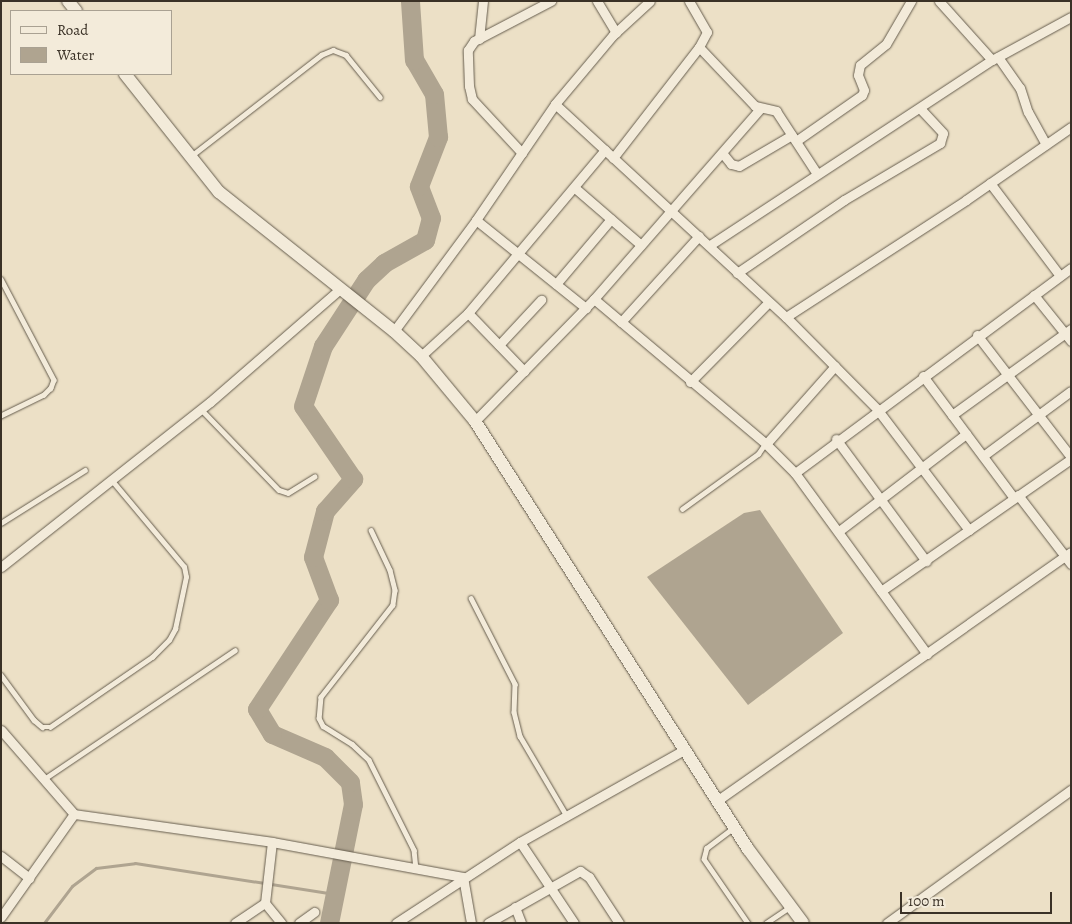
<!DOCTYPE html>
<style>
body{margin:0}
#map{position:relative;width:1072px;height:924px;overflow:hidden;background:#ece0c6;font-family:Alegreya,serif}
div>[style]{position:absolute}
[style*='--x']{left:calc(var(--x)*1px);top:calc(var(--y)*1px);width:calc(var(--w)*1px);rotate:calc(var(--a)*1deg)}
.water>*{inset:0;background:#afa490}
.stream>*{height:3px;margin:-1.5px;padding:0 1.5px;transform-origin:1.5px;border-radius:1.5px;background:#afa490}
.river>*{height:19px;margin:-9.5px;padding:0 9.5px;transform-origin:9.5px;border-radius:9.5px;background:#afa490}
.roads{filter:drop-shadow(0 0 1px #665d4e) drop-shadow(0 0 1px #665d4e)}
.lane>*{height:4.5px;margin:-2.25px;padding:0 2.25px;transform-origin:2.25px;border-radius:2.25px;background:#f3ebda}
.street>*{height:9px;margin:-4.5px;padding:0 4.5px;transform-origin:4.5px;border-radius:4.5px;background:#f3ebda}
.secondary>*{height:12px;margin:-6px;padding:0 6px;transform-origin:6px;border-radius:6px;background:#f3ebda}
span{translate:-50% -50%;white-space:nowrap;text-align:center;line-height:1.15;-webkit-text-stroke:5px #f3ebda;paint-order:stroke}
.frame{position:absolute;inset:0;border:2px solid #3a3126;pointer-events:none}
.legend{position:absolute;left:10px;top:10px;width:162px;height:65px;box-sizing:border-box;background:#f3ebda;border:1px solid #a9a192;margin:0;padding:6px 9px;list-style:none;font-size:15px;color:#3a3126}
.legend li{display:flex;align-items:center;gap:10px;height:25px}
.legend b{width:25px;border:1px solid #a9a192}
.scale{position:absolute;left:900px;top:892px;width:152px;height:22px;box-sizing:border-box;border:2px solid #3a3126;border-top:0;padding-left:6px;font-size:15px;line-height:18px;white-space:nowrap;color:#3a3126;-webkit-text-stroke:4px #f3ebda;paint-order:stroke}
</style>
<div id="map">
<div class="water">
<div style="clip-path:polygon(760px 510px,843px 633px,748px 705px,647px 577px,744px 513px)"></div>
</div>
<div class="stream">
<div style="--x:44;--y:923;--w:46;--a:-52.9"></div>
<div style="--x:72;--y:886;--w:30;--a:-37"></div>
<div style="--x:96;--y:868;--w:39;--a:-7"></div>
<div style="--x:135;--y:863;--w:202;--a:8.8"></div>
</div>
<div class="river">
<div style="--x:329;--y:923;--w:121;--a:-78.6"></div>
<div style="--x:353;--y:804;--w:22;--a:-98"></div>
<div style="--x:350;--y:782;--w:35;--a:-135"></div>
<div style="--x:325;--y:757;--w:58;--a:-156.5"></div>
<div style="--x:272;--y:734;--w:29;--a:-121"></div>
<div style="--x:257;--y:709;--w:131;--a:-56.6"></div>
<div style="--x:329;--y:600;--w:46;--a:-110.4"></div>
<div style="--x:313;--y:557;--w:48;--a:-75.4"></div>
<div style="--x:325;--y:511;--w:43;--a:-48.8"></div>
<div style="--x:353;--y:479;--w:88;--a:-124.4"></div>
<div style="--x:303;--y:406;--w:63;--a:-71.6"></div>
<div style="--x:323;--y:346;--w:79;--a:-56.9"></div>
<div style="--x:366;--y:280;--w:25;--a:-43"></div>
<div style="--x:384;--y:263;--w:47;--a:-29.3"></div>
<div style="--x:425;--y:240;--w:23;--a:-75"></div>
<div style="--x:431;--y:218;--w:34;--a:-111"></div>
<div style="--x:419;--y:186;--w:53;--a:-68.8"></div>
<div style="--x:438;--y:137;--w:43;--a:-95.3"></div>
<div style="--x:434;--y:94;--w:39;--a:-120"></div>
<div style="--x:414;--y:60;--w:59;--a:-93.9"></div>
</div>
<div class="roads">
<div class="lane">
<div style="--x:191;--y:156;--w:165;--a:-37.8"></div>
<div style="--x:321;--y:55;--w:13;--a:-23"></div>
<div style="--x:333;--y:50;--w:14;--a:21"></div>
<div style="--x:346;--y:55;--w:54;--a:51"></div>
<div style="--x:1;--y:279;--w:114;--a:62.3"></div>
<div style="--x:54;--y:380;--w:9;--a:111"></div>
<div style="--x:51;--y:388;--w:10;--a:135"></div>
<div style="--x:44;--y:395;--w:48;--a:154"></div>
<div style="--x:201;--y:409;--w:112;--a:46.1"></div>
<div style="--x:279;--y:490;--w:9;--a:18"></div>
<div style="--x:288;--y:493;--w:31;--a:-32"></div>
<div style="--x:682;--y:509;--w:94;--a:-35.9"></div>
<div style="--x:758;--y:454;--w:12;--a:-55"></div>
<div style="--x:1;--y:523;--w:99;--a:-32.2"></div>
<div style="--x:371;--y:530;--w:44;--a:64.6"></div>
<div style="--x:390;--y:570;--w:21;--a:76"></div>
<div style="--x:395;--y:590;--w:15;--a:98"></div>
<div style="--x:393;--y:605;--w:117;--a:128"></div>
<div style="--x:321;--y:697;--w:21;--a:95"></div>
<div style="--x:319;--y:718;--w:9;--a:63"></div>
<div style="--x:323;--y:726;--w:34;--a:32"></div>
<div style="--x:352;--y:744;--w:23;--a:43"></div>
<div style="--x:369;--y:760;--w:101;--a:63.4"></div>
<div style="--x:414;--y:850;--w:18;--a:84"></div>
<div style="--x:471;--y:598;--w:97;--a:62.9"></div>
<div style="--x:515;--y:684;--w:28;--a:92"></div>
<div style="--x:514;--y:712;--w:25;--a:76"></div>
<div style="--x:520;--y:736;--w:93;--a:59.6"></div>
<div style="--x:1;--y:675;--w:56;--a:53.7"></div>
<div style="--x:34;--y:720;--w:11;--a:41"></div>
<div style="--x:42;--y:727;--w:8;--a:0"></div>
<div style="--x:50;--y:727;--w:124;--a:-34.5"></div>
<div style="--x:152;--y:657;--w:24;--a:-45"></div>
<div style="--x:169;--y:640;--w:13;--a:-61"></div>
<div style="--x:175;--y:629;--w:53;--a:-78.1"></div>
<div style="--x:186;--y:577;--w:10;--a:-101"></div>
<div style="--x:184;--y:567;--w:112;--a:-129.9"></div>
<div style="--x:44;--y:779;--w:230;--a:-34"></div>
<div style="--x:734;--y:828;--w:34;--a:143"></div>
<div style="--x:707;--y:848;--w:11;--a:105"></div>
<div style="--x:704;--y:859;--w:78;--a:55.5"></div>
<div style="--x:766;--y:923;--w:29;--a:-34"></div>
</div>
<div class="street">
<div style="--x:597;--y:1;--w:37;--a:59"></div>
<div style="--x:689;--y:1;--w:36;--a:60"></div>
<div style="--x:707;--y:32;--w:17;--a:118"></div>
<div style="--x:939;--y:1;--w:79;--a:48.1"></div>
<div style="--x:479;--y:39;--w:38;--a:-84"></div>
<div style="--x:998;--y:57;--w:38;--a:55"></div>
<div style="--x:1020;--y:88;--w:25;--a:72"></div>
<div style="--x:1028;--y:112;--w:37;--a:61"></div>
<div style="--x:555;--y:104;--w:314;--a:42.7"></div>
<div style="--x:786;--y:317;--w:129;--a:45.3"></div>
<div style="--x:877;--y:409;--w:152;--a:52.8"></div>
<div style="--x:796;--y:141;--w:80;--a:-34.9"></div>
<div style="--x:862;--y:95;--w:5;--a:-68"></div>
<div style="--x:864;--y:90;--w:16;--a:-112"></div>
<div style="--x:858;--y:75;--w:10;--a:-79"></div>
<div style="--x:860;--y:65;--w:33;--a:-39"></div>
<div style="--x:886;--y:44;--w:50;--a:-59.8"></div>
<div style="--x:522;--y:153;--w:74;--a:-132.8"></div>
<div style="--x:472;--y:99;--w:13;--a:-103"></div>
<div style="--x:469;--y:86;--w:36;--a:-92"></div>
<div style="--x:468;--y:50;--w:11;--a:-56"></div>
<div style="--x:474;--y:41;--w:87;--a:-27.5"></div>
<div style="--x:723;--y:154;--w:13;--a:51"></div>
<div style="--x:731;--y:164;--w:8;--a:14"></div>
<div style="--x:739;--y:166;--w:61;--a:-30.3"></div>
<div style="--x:613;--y:158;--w:140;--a:-52.2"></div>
<div style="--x:699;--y:47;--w:81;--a:46.5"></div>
<div style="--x:755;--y:106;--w:22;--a:13"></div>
<div style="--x:776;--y:111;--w:75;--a:56.9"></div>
<div style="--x:990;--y:183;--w:116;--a:53"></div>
<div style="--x:575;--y:188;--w:87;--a:40.8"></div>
<div style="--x:476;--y:220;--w:141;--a:38.7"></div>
<div style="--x:710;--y:245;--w:337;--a:-33.3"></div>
<div style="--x:992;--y:60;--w:90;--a:-28.6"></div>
<div style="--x:737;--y:273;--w:130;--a:-34.3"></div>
<div style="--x:844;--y:200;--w:112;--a:-30.7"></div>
<div style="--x:940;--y:143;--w:10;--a:-73"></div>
<div style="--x:943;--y:133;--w:33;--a:-133"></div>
<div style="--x:556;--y:284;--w:85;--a:-49.8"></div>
<div style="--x:1034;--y:295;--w:59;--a:51.2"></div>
<div style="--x:594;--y:299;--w:225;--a:40.1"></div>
<div style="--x:766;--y:444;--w:41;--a:45"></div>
<div style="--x:795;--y:473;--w:224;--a:53.9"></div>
<div style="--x:468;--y:313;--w:81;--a:46"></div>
<div style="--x:786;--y:317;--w:215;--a:-33"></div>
<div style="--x:966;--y:200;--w:128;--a:-34.8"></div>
<div style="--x:621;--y:322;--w:116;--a:-47.8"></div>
<div style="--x:394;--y:331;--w:138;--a:-53.5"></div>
<div style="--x:476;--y:220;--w:140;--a:-55.7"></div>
<div style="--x:555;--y:104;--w:90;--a:-50"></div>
<div style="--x:613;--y:35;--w:50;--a:-42.6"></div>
<div style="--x:977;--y:335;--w:154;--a:52.4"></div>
<div style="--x:499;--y:345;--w:62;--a:-47"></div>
<div style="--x:421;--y:356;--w:64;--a:-42.5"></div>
<div style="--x:468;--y:313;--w:213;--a:-50"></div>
<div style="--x:923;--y:376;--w:152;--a:53.3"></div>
<div style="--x:690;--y:382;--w:111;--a:-45.4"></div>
<div style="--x:952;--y:415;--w:147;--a:-35.9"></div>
<div style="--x:475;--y:421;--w:170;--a:-45.7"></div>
<div style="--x:594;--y:299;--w:252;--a:-48.9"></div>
<div style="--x:836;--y:439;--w:152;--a:53.6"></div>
<div style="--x:766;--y:444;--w:104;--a:-48.5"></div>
<div style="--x:983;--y:456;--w:109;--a:-36.5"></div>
<div style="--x:795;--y:473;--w:344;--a:-36.6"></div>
<div style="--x:1018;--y:495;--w:87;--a:52.5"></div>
<div style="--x:839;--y:531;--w:160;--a:-37.4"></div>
<div style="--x:1;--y:567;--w:266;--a:-38.3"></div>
<div style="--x:210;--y:402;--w:172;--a:-41"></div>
<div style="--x:881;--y:591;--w:231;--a:-34.8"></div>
<div style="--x:1;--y:730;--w:111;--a:49"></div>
<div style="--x:74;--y:814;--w:200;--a:8"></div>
<div style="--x:272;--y:842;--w:194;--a:10.4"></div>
<div style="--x:463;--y:877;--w:47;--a:80.1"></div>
<div style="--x:718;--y:800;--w:431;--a:-35.1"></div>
<div style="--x:520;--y:842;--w:97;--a:56.3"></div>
<div style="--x:1;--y:856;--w:36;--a:38"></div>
<div style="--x:265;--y:903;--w:61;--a:-83.5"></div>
<div style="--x:515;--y:907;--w:17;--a:69"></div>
<div style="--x:1;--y:917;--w:126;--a:-54.7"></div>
<div style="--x:235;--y:923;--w:36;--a:-34"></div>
<div style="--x:265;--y:903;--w:26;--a:51"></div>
<div style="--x:299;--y:923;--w:19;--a:-36"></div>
<div style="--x:396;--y:923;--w:148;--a:-33.2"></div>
<div style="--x:520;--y:842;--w:190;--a:-29.3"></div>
<div style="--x:488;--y:923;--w:106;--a:-29.5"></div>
<div style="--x:580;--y:871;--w:11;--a:34"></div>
<div style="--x:589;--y:877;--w:55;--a:56.9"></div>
<div style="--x:887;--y:923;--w:227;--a:-35.9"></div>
</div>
<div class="secondary">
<div style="--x:68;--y:1;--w:13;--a:51"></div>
<div style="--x:125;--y:74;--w:151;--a:51.5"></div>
<div style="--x:219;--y:192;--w:223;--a:38.5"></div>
<div style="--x:394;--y:331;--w:37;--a:43"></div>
<div style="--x:421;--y:356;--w:85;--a:50.3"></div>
<div style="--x:475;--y:421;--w:508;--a:57.47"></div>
<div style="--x:748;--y:849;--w:92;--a:53.4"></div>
</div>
</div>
<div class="frame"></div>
<ul class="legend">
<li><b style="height:6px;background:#f3ebda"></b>Road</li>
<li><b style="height:14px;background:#afa490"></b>Water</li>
</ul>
<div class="scale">100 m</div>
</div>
